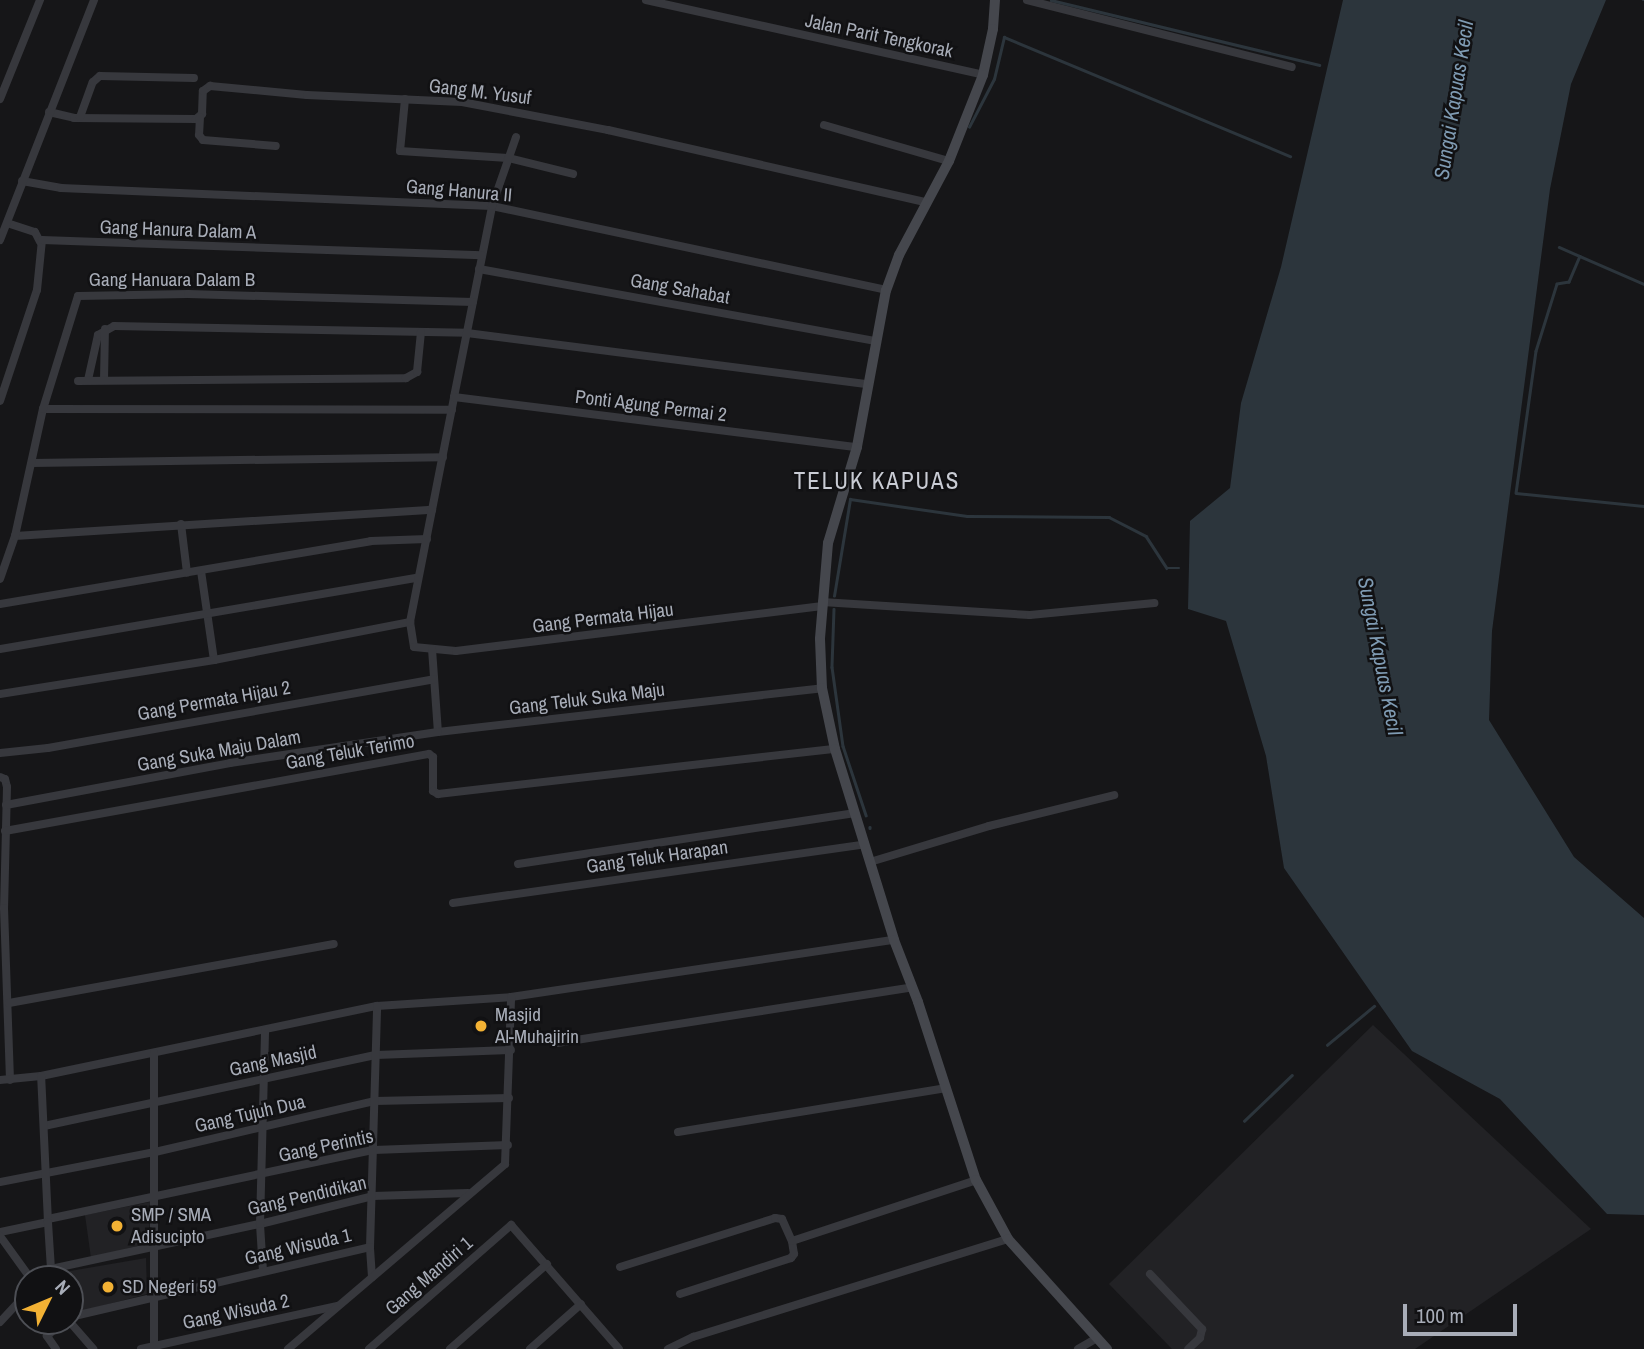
<!DOCTYPE html>
<style>
body{margin:0}
#map{position:relative;width:1644px;height:1349px;overflow:hidden;background:#161618;font-family:"Archivo Narrow",sans-serif}
div>[style]{position:absolute}
[style*='--x']{left:calc(var(--x)*1px);top:calc(var(--y)*1px);width:calc(var(--w)*1px);rotate:calc(var(--a)*1deg)}
.built>*{inset:0;background:#222225}
.water>*{inset:0;background:#2c353c}
.stream>*{height:2.5px;margin:-1.25px;padding:0 1.25px;transform-origin:1.25px;border-radius:1.25px;background:#2c353c}
.minor>*{height:8px;margin:-4px;padding:0 4px;transform-origin:4px;border-radius:4px;background:#37383d}
.secondary>*{height:10px;margin:-5px;padding:0 5px;transform-origin:5px;border-radius:5px;background:#45474d}
.dots>*{width:19px;height:19px;translate:-50% -50%;box-sizing:border-box;border:4px solid #111113;border-radius:50%}
span{translate:-50% -50%;white-space:nowrap;text-align:center;line-height:1.15;-webkit-text-stroke:5px #111113;paint-order:stroke}
.street-label{font-size:19px;color:#a8adb8}
.poi-label{font-size:19px;color:#a8adb8}
.left{translate:0 -50%;text-align:left}
.water-label{font-size:21px;color:#7f9bb3;font-style:italic}
.quarter-label{font-size:23px;color:#c9ccd4;letter-spacing:2px}
.north{position:absolute;left:14px;top:1265px;width:70px;height:70px;box-sizing:border-box;background:#111113;border:2px solid #4d4f55;border-radius:50%;rotate:47deg;font-size:19px;font-weight:700;line-height:28px;text-align:center;color:#a8adb8}
.north::after{content:'';display:block;margin:auto;width:24px;height:32px;background:#f2b134;clip-path:polygon(50% 0,100% 100%,50% 72%,0 100%)}
.scale{position:absolute;left:1403px;top:1304px;width:114px;height:32px;box-sizing:border-box;border:4px solid #a8adb8;border-top:0;padding-left:9px;font-size:21px;line-height:24px;white-space:nowrap;color:#a8adb8;-webkit-text-stroke:5px #111113;paint-order:stroke}
</style>
<div id="map">
<div class="built">
<div style="clip-path:polygon(1373px 1025px,1591px 1229px,1415px 1349px,1172px 1349px,1109px 1284px)"></div>
<div style="clip-path:polygon(150px 1202px,149px 1243px,91px 1258px,85px 1215px)"></div>
<div style="clip-path:polygon(146px 1258px,147px 1294px,71px 1314px,70px 1271px)"></div>
</div>
<div class="water">
<div style="clip-path:polygon(1343px 0,1606px 0,1571px 84px,1550px 189px,1492px 631px,1489px 720px,1574px 857px,1644px 918px,1644px 1215px,1607px 1214px,1500px 1099px,1412px 1051px,1284px 868px,1266px 756px,1226px 621px,1188px 609px,1190px 521px,1230px 488px,1241px 403px,1281px 267px)"></div>
</div>
<div class="stream">
<div style="--x:1051;--y:0;--w:276;--a:13.6"></div>
<div style="--x:1643;--y:0;--w:1;--a:0"></div>
<div style="--x:969;--y:127;--w:54;--a:-62.5"></div>
<div style="--x:994;--y:79;--w:43;--a:-76.6"></div>
<div style="--x:1004;--y:37;--w:310;--a:22.6"></div>
<div style="--x:1559;--y:247;--w:93;--a:23.5"></div>
<div style="--x:1580;--y:256;--w:28;--a:113"></div>
<div style="--x:1569;--y:282;--w:12;--a:171"></div>
<div style="--x:1557;--y:284;--w:70;--a:107.4"></div>
<div style="--x:1536;--y:351;--w:143;--a:98"></div>
<div style="--x:1516;--y:493;--w:129;--a:5.8"></div>
<div style="--x:834;--y:596;--w:98;--a:-80.6"></div>
<div style="--x:850;--y:499;--w:118;--a:8.3"></div>
<div style="--x:967;--y:516;--w:142;--a:0.4"></div>
<div style="--x:1109;--y:517;--w:42;--a:27.2"></div>
<div style="--x:1146;--y:536;--w:38;--a:57"></div>
<div style="--x:1167;--y:568;--w:12;--a:0"></div>
<div style="--x:834;--y:609;--w:58;--a:92"></div>
<div style="--x:832;--y:667;--w:80;--a:82.1"></div>
<div style="--x:843;--y:746;--w:73;--a:71.6"></div>
<div style="--x:870;--y:827;--w:1;--a:90"></div>
<div style="--x:1327;--y:1045;--w:61;--a:-39.7"></div>
<div style="--x:1244;--y:1121;--w:66;--a:-43.8"></div>
</div>
<div class="minor">
<div style="--x:646;--y:0;--w:345;--a:12.5"></div>
<div style="--x:1027;--y:0;--w:273;--a:14.2"></div>
<div style="--x:0;--y:99;--w:107;--a:-68"></div>
<div style="--x:405;--y:99;--w:52;--a:95.5"></div>
<div style="--x:400;--y:151;--w:108;--a:3.7"></div>
<div style="--x:508;--y:158;--w:67;--a:13.8"></div>
<div style="--x:49;--y:112;--w:26;--a:13"></div>
<div style="--x:74;--y:118;--w:122;--a:0.5"></div>
<div style="--x:196;--y:119;--w:8;--a:-40"></div>
<div style="--x:202;--y:114;--w:23;--a:-88"></div>
<div style="--x:203;--y:91;--w:9;--a:-36"></div>
<div style="--x:210;--y:86;--w:97;--a:5.3"></div>
<div style="--x:307;--y:95;--w:155;--a:2.6"></div>
<div style="--x:462;--y:102;--w:149;--a:10.9"></div>
<div style="--x:608;--y:130;--w:326;--a:12.8"></div>
<div style="--x:80;--y:117;--w:37;--a:-70"></div>
<div style="--x:93;--y:82;--w:9;--a:-41"></div>
<div style="--x:100;--y:76;--w:94;--a:1.2"></div>
<div style="--x:200;--y:117;--w:18;--a:93"></div>
<div style="--x:199;--y:135;--w:6;--a:51"></div>
<div style="--x:203;--y:140;--w:73;--a:4.7"></div>
<div style="--x:824;--y:125;--w:130;--a:16.1"></div>
<div style="--x:22;--y:181;--w:40;--a:10"></div>
<div style="--x:61;--y:188;--w:431;--a:2.4"></div>
<div style="--x:492;--y:206;--w:403;--a:12"></div>
<div style="--x:7;--y:223;--w:29;--a:18"></div>
<div style="--x:35;--y:232;--w:11;--a:63"></div>
<div style="--x:0;--y:240;--w:258;--a:-68.6"></div>
<div style="--x:479;--y:269;--w:402;--a:10.3"></div>
<div style="--x:88;--y:380;--w:46;--a:-77.5"></div>
<div style="--x:98;--y:335;--w:18;--a:-29"></div>
<div style="--x:114;--y:326;--w:353;--a:1.1"></div>
<div style="--x:467;--y:333;--w:402;--a:7.3"></div>
<div style="--x:104;--y:380;--w:51;--a:-88.9"></div>
<div style="--x:78;--y:381;--w:328;--a:-0.5"></div>
<div style="--x:406;--y:378;--w:13;--a:-29"></div>
<div style="--x:417;--y:372;--w:40;--a:-84.3"></div>
<div style="--x:454;--y:397;--w:195;--a:-78.7"></div>
<div style="--x:492;--y:206;--w:73;--a:-70.8"></div>
<div style="--x:0;--y:401;--w:117;--a:-71.6"></div>
<div style="--x:37;--y:290;--w:50;--a:-84.3"></div>
<div style="--x:42;--y:240;--w:440;--a:2"></div>
<div style="--x:43;--y:409;--w:409;--a:0.1"></div>
<div style="--x:32;--y:463;--w:411;--a:-0.8"></div>
<div style="--x:181;--y:524;--w:49;--a:83"></div>
<div style="--x:15;--y:536;--w:418;--a:-3.6"></div>
<div style="--x:201;--y:571;--w:90;--a:81.7"></div>
<div style="--x:0;--y:579;--w:46;--a:-70.8"></div>
<div style="--x:15;--y:536;--w:130;--a:-77.6"></div>
<div style="--x:43;--y:409;--w:118;--a:-72.8"></div>
<div style="--x:78;--y:296;--w:110;--a:-1"></div>
<div style="--x:188;--y:294;--w:285;--a:1.6"></div>
<div style="--x:822;--y:602;--w:208;--a:3.6"></div>
<div style="--x:1030;--y:615;--w:125;--a:-5.5"></div>
<div style="--x:0;--y:604;--w:376;--a:-9.6"></div>
<div style="--x:371;--y:541;--w:56;--a:-2"></div>
<div style="--x:410;--y:622;--w:25;--a:81"></div>
<div style="--x:414;--y:647;--w:42;--a:5.4"></div>
<div style="--x:456;--y:651;--w:369;--a:-7"></div>
<div style="--x:0;--y:649;--w:423;--a:-9.7"></div>
<div style="--x:432;--y:649;--w:83;--a:85.9"></div>
<div style="--x:438;--y:732;--w:387;--a:-6.5"></div>
<div style="--x:0;--y:694;--w:217;--a:-9"></div>
<div style="--x:214;--y:660;--w:200;--a:-11"></div>
<div style="--x:410;--y:622;--w:229;--a:-78.9"></div>
<div style="--x:454;--y:397;--w:406;--a:7.1"></div>
<div style="--x:0;--y:753;--w:48;--a:-5.9"></div>
<div style="--x:48;--y:748;--w:392;--a:-10.1"></div>
<div style="--x:0;--y:777;--w:5;--a:22"></div>
<div style="--x:5;--y:779;--w:8;--a:76"></div>
<div style="--x:7;--y:787;--w:121;--a:91.4"></div>
<div style="--x:4;--y:908;--w:172;--a:88"></div>
<div style="--x:6;--y:805;--w:228;--a:-10.6"></div>
<div style="--x:230;--y:763;--w:210;--a:-8.5"></div>
<div style="--x:5;--y:831;--w:431;--a:-10.3"></div>
<div style="--x:429;--y:754;--w:5;--a:37"></div>
<div style="--x:433;--y:757;--w:34;--a:90"></div>
<div style="--x:433;--y:791;--w:6;--a:31"></div>
<div style="--x:438;--y:794;--w:400;--a:-6.5"></div>
<div style="--x:870;--y:862;--w:124;--a:-16.8"></div>
<div style="--x:989;--y:826;--w:129;--a:-13.9"></div>
<div style="--x:518;--y:864;--w:341;--a:-8.6"></div>
<div style="--x:453;--y:903;--w:416;--a:-8.1"></div>
<div style="--x:9;--y:1003;--w:330;--a:-10.3"></div>
<div style="--x:557;--y:1043;--w:360;--a:-8.9"></div>
<div style="--x:0;--y:1080;--w:41;--a:-5.6"></div>
<div style="--x:41;--y:1076;--w:343;--a:-11.8"></div>
<div style="--x:377;--y:1006;--w:134;--a:-3.8"></div>
<div style="--x:511;--y:997;--w:387;--a:-8.5"></div>
<div style="--x:44;--y:1126;--w:340;--a:-12.1"></div>
<div style="--x:376;--y:1055;--w:135;--a:-2.1"></div>
<div style="--x:678;--y:1132;--w:272;--a:-9.3"></div>
<div style="--x:0;--y:1182;--w:158;--a:-11"></div>
<div style="--x:155;--y:1152;--w:226;--a:-13.1"></div>
<div style="--x:375;--y:1101;--w:134;--a:-1.3"></div>
<div style="--x:48;--y:1219;--w:333;--a:-12"></div>
<div style="--x:374;--y:1150;--w:134;--a:-2.1"></div>
<div style="--x:0;--y:1232;--w:49;--a:-11.8"></div>
<div style="--x:48;--y:1222;--w:146;--a:-92.7"></div>
<div style="--x:0;--y:1236;--w:53;--a:54.2"></div>
<div style="--x:620;--y:1267;--w:163;--a:-17.5"></div>
<div style="--x:775;--y:1218;--w:7;--a:8"></div>
<div style="--x:782;--y:1219;--w:24;--a:66"></div>
<div style="--x:51;--y:1269;--w:214;--a:-12.2"></div>
<div style="--x:260;--y:1224;--w:116;--a:-13.9"></div>
<div style="--x:373;--y:1196;--w:95;--a:-1.8"></div>
<div style="--x:263;--y:1271;--w:47;--a:-93.7"></div>
<div style="--x:260;--y:1224;--w:194;--a:-88.5"></div>
<div style="--x:1150;--y:1274;--w:76;--a:46.6"></div>
<div style="--x:1202;--y:1329;--w:9;--a:103"></div>
<div style="--x:1200;--y:1338;--w:16;--a:137"></div>
<div style="--x:28;--y:1276;--w:24;--a:-17"></div>
<div style="--x:51;--y:1269;--w:47;--a:-93.7"></div>
<div style="--x:372;--y:1277;--w:30;--a:-94"></div>
<div style="--x:370;--y:1247;--w:241;--a:-88.3"></div>
<div style="--x:680;--y:1294;--w:117;--a:-18"></div>
<div style="--x:791;--y:1258;--w:5;--a:-53"></div>
<div style="--x:794;--y:1254;--w:13;--a:-99"></div>
<div style="--x:792;--y:1241;--w:194;--a:-18.3"></div>
<div style="--x:70;--y:1317;--w:308;--a:-13.1"></div>
<div style="--x:69;--y:1321;--w:37;--a:49"></div>
<div style="--x:0;--y:1322;--w:41;--a:-47"></div>
<div style="--x:154;--y:1346;--w:293;--a:-90"></div>
<div style="--x:56;--y:1349;--w:16;--a:-125"></div>
<div style="--x:47;--y:1336;--w:22;--a:-43"></div>
<div style="--x:141;--y:1349;--w:201;--a:-12.4"></div>
<div style="--x:288;--y:1349;--w:285;--a:-40.4"></div>
<div style="--x:505;--y:1164;--w:167;--a:-87.9"></div>
<div style="--x:369;--y:1349;--w:189;--a:-41.1"></div>
<div style="--x:511;--y:1225;--w:164;--a:48.9"></div>
<div style="--x:450;--y:1349;--w:129;--a:-41.2"></div>
<div style="--x:530;--y:1349;--w:68;--a:-41.4"></div>
<div style="--x:668;--y:1349;--w:28;--a:-26"></div>
<div style="--x:693;--y:1337;--w:330;--a:-17.3"></div>
<div style="--x:1078;--y:1349;--w:22;--a:-30"></div>
</div>
<div class="secondary">
<div style="--x:995;--y:0;--w:29;--a:94"></div>
<div style="--x:993;--y:29;--w:47;--a:102.3"></div>
<div style="--x:983;--y:75;--w:92;--a:111.6"></div>
<div style="--x:949;--y:161;--w:106;--a:118"></div>
<div style="--x:899;--y:255;--w:37;--a:110"></div>
<div style="--x:886;--y:290;--w:160;--a:100.5"></div>
<div style="--x:857;--y:447;--w:100;--a:106.8"></div>
<div style="--x:828;--y:543;--w:96;--a:94.8"></div>
<div style="--x:820;--y:639;--w:49;--a:87.7"></div>
<div style="--x:822;--y:688;--w:62;--a:78"></div>
<div style="--x:835;--y:749;--w:200;--a:72.8"></div>
<div style="--x:894;--y:940;--w:66;--a:68.8"></div>
<div style="--x:918;--y:1002;--w:187;--a:72"></div>
<div style="--x:976;--y:1180;--w:67;--a:61.5"></div>
<div style="--x:1008;--y:1239;--w:148;--a:48"></div>
</div>
<div class="dots">
<div style="left:481px;top:1026px;background:#f2b134"></div>
<div style="left:117px;top:1226px;background:#f2b134"></div>
<div style="left:108px;top:1287px;background:#f2b134"></div>
</div>
<div class="street-label">
<span style="left:879px;top:36px;rotate:12deg">Jalan Parit Tengkorak</span>
<span style="left:480px;top:92px;rotate:7deg">Gang M. Yusuf</span>
<span style="left:459px;top:191px;rotate:5deg">Gang Hanura II</span>
<span style="left:178px;top:230px;rotate:2deg">Gang Hanura Dalam A</span>
<span style="left:172px;top:280px">Gang Hanuara Dalam B</span>
<span style="left:680px;top:289px;rotate:10deg">Gang Sahabat</span>
<span style="left:651px;top:406px;rotate:7deg">Ponti Agung Permai 2</span>
<span style="left:603px;top:618px;rotate:-7deg">Gang Permata Hijau</span>
<span style="left:587px;top:699px;rotate:-7deg">Gang Teluk Suka Maju</span>
<span style="left:214px;top:701px;rotate:-10deg">Gang Permata Hijau 2</span>
<span style="left:219px;top:751px;rotate:-10deg">Gang Suka Maju Dalam</span>
<span style="left:350px;top:752px;rotate:-10deg">Gang Teluk Terimo</span>
<span style="left:657px;top:857px;rotate:-8deg">Gang Teluk Harapan</span>
<span style="left:273px;top:1061px;rotate:-12deg">Gang Masjid</span>
<span style="left:250px;top:1114px;rotate:-13deg">Gang Tujuh Dua</span>
<span style="left:326px;top:1146px;rotate:-12deg">Gang Perintis</span>
<span style="left:307px;top:1196px;rotate:-13deg">Gang Pendidikan</span>
<span style="left:298px;top:1247px;rotate:-13deg">Gang Wisuda 1</span>
<span style="left:429px;top:1276px;rotate:-41deg">Gang Mandiri 1</span>
<span style="left:236px;top:1312px;rotate:-12deg">Gang Wisuda 2</span>
</div>
<div class="poi-label">
<span class="left" style="left:495px;top:1026px">Masjid<br>Al-Muhajirin</span>
<span class="left" style="left:131px;top:1226px">SMP / SMA<br>Adisucipto</span>
<span class="left" style="left:122px;top:1287px">SD Negeri 59</span>
</div>
<div class="water-label">
<span style="left:1454px;top:100px;rotate:-81deg">Sungai Kapuas Kecil</span>
<span style="left:1380px;top:656px;rotate:79deg">Sungai Kapuas Kecil</span>
</div>
<div class="quarter-label">
<span style="left:877px;top:481px">TELUK KAPUAS</span>
</div>
<div class="north">N</div>
<div class="scale">100 m</div>
</div>
